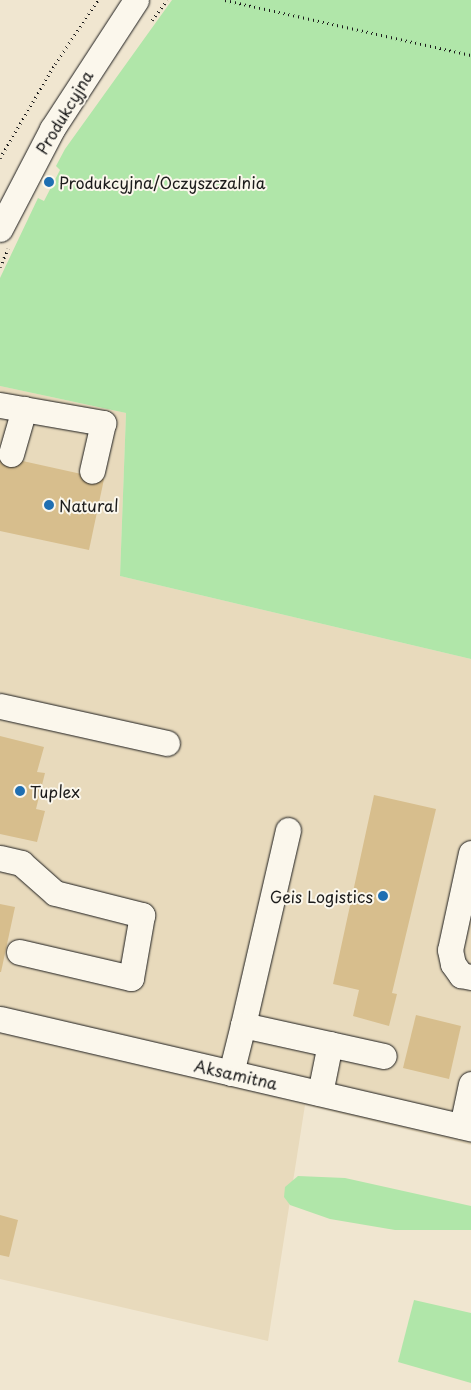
<!DOCTYPE html>
<style>
body{margin:0}
#map{position:relative;width:471px;height:1390px;overflow:hidden;background:#f0e6d0;font-family:"Playpen Sans",sans-serif}
div>[style]{position:absolute}
[style*='--x']{left:calc(var(--x)*1px);top:calc(var(--y)*1px);width:calc(var(--w)*1px);rotate:calc(var(--a)*1deg)}
.built>*{inset:0;background:#e8dabc}
.green>*{inset:0;background:#b0e6a9}
.building>*{inset:0;background:#d7be8d}
.path>*{height:3px;margin-top:-1.5px;transform-origin:0;background:repeating-linear-gradient(90deg,#1c1c1c 0 1px,transparent 0 5px)}
.roads{filter:drop-shadow(0 0 1px #1c1c1c) drop-shadow(0 0 1px #1c1c1c)}
.minor>*{height:25px;margin:-12.5px;padding:0 12.5px;transform-origin:12.5px;border-radius:12.5px;background:#fbf7ec}
.dots>*{width:14px;height:14px;translate:-50% -50%;box-sizing:border-box;border:2px solid #fbf7ec;border-radius:50%}
span{translate:-50% -50%;white-space:nowrap;text-align:center;line-height:1.15;-webkit-text-stroke:4px #fbf7ec;paint-order:stroke}
.street-label{font-size:16px;color:#1c1c1c}
.poi-label{font-size:16px;color:#1c1c1c}
.left{translate:0 -50%;text-align:left}
.right{translate:-100% -50%;text-align:right}
</style>
<div id="map">
<div class="built">
<div style="clip-path:polygon(0 386px,126px 413px,120px 576px,471px 659px,471px 1145px,305px 1105px,268px 1341px,0 1279px)"></div>
</div>
<div class="green">
<div style="clip-path:polygon(172px 0,471px 0,471px 659px,120px 576px,126px 413px,0 386px,0 278px,38px 198px,44px 201px,60px 170px,56px 166px,65px 149px)"></div>
<div style="clip-path:polygon(298px 1176px,345px 1178px,471px 1206px,471px 1230px,395px 1230px,330px 1219px,290px 1205px,284px 1197px,285px 1187px)"></div>
<div style="clip-path:polygon(414px 1300px,471px 1313px,471px 1383px,398px 1362px)"></div>
</div>
<div class="building">
<div style="clip-path:polygon(0 456px,104px 479px,89px 550px,0 531px)"></div>
<div style="clip-path:polygon(0 736px,44px 747px,37px 772px,45px 773px,36px 809px,45px 811px,37px 842px,0 834px)"></div>
<div style="clip-path:polygon(374px 795px,436px 809px,392px 993px,397px 994px,389px 1026px,353px 1016px,359px 990px,333px 984px)"></div>
<div style="clip-path:polygon(0 904px,15px 907px,1px 972px,0 972px)"></div>
<div style="clip-path:polygon(416px 1015px,461px 1026px,449px 1079px,403px 1068px)"></div>
<div style="clip-path:polygon(0 1215px,18px 1220px,9px 1257px,0 1255px)"></div>
</div>
<div class="path">
<div style="--x:225;--y:0;--w:252;--a:12.6"></div>
<div style="--x:152;--y:20;--w:25;--a:-53"></div>
<div style="--x:0;--y:158;--w:109;--a:-59.7"></div>
<div style="--x:55;--y:64;--w:77;--a:-56.1"></div>
<div style="--x:0;--y:267;--w:20;--a:-66"></div>
</div>
<div class="roads">
<div class="minor">
<div style="--x:0;--y:229;--w:113;--a:-62.5"></div>
<div style="--x:52;--y:129;--w:154;--a:-56.9"></div>
<div style="--x:0;--y:405;--w:105;--a:9.9"></div>
<div style="--x:103;--y:423;--w:49;--a:102.9"></div>
<div style="--x:11;--y:454;--w:47;--a:-73.9"></div>
<div style="--x:0;--y:706;--w:171;--a:12.5"></div>
<div style="--x:288;--y:830;--w:200;--a:103"></div>
<div style="--x:243;--y:1025;--w:144;--a:12.4"></div>
<div style="--x:471;--y:853;--w:99;--a:102.2"></div>
<div style="--x:450;--y:950;--w:14;--a:78"></div>
<div style="--x:453;--y:964;--w:14;--a:54"></div>
<div style="--x:461;--y:975;--w:10;--a:11"></div>
<div style="--x:0;--y:858;--w:22;--a:13"></div>
<div style="--x:21;--y:863;--w:45;--a:41.4"></div>
<div style="--x:55;--y:893;--w:90;--a:14.2"></div>
<div style="--x:142;--y:915;--w:64;--a:99.9"></div>
<div style="--x:131;--y:978;--w:115;--a:-166.9"></div>
<div style="--x:0;--y:1019;--w:484;--a:13.1"></div>
<div style="--x:231;--y:1073;--w:49;--a:-76"></div>
<div style="--x:320;--y:1093;--w:50;--a:-78.5"></div>
<div style="--x:462;--y:1126;--w:43;--a:-77.9"></div>
</div>
</div>
<div class="dots">
<div style="left:49px;top:182px;background:#1f6fb2"></div>
<div style="left:49px;top:505px;background:#1f6fb2"></div>
<div style="left:20px;top:791px;background:#1f6fb2"></div>
<div style="left:383px;top:896px;background:#1f6fb2"></div>
</div>
<div class="street-label">
<span style="left:64px;top:112px;rotate:-59deg">Produkcyjna</span>
<span style="left:236px;top:1074px;rotate:13deg">Aksamitna</span>
</div>
<div class="poi-label">
<span class="left" style="left:59px;top:182px">Produkcyjna/Oczyszczalnia</span>
<span class="left" style="left:59px;top:505px">Natural</span>
<span class="left" style="left:30px;top:791px">Tuplex</span>
<span class="right" style="left:373px;top:896px">Geis Logistics</span>
</div>
</div>
